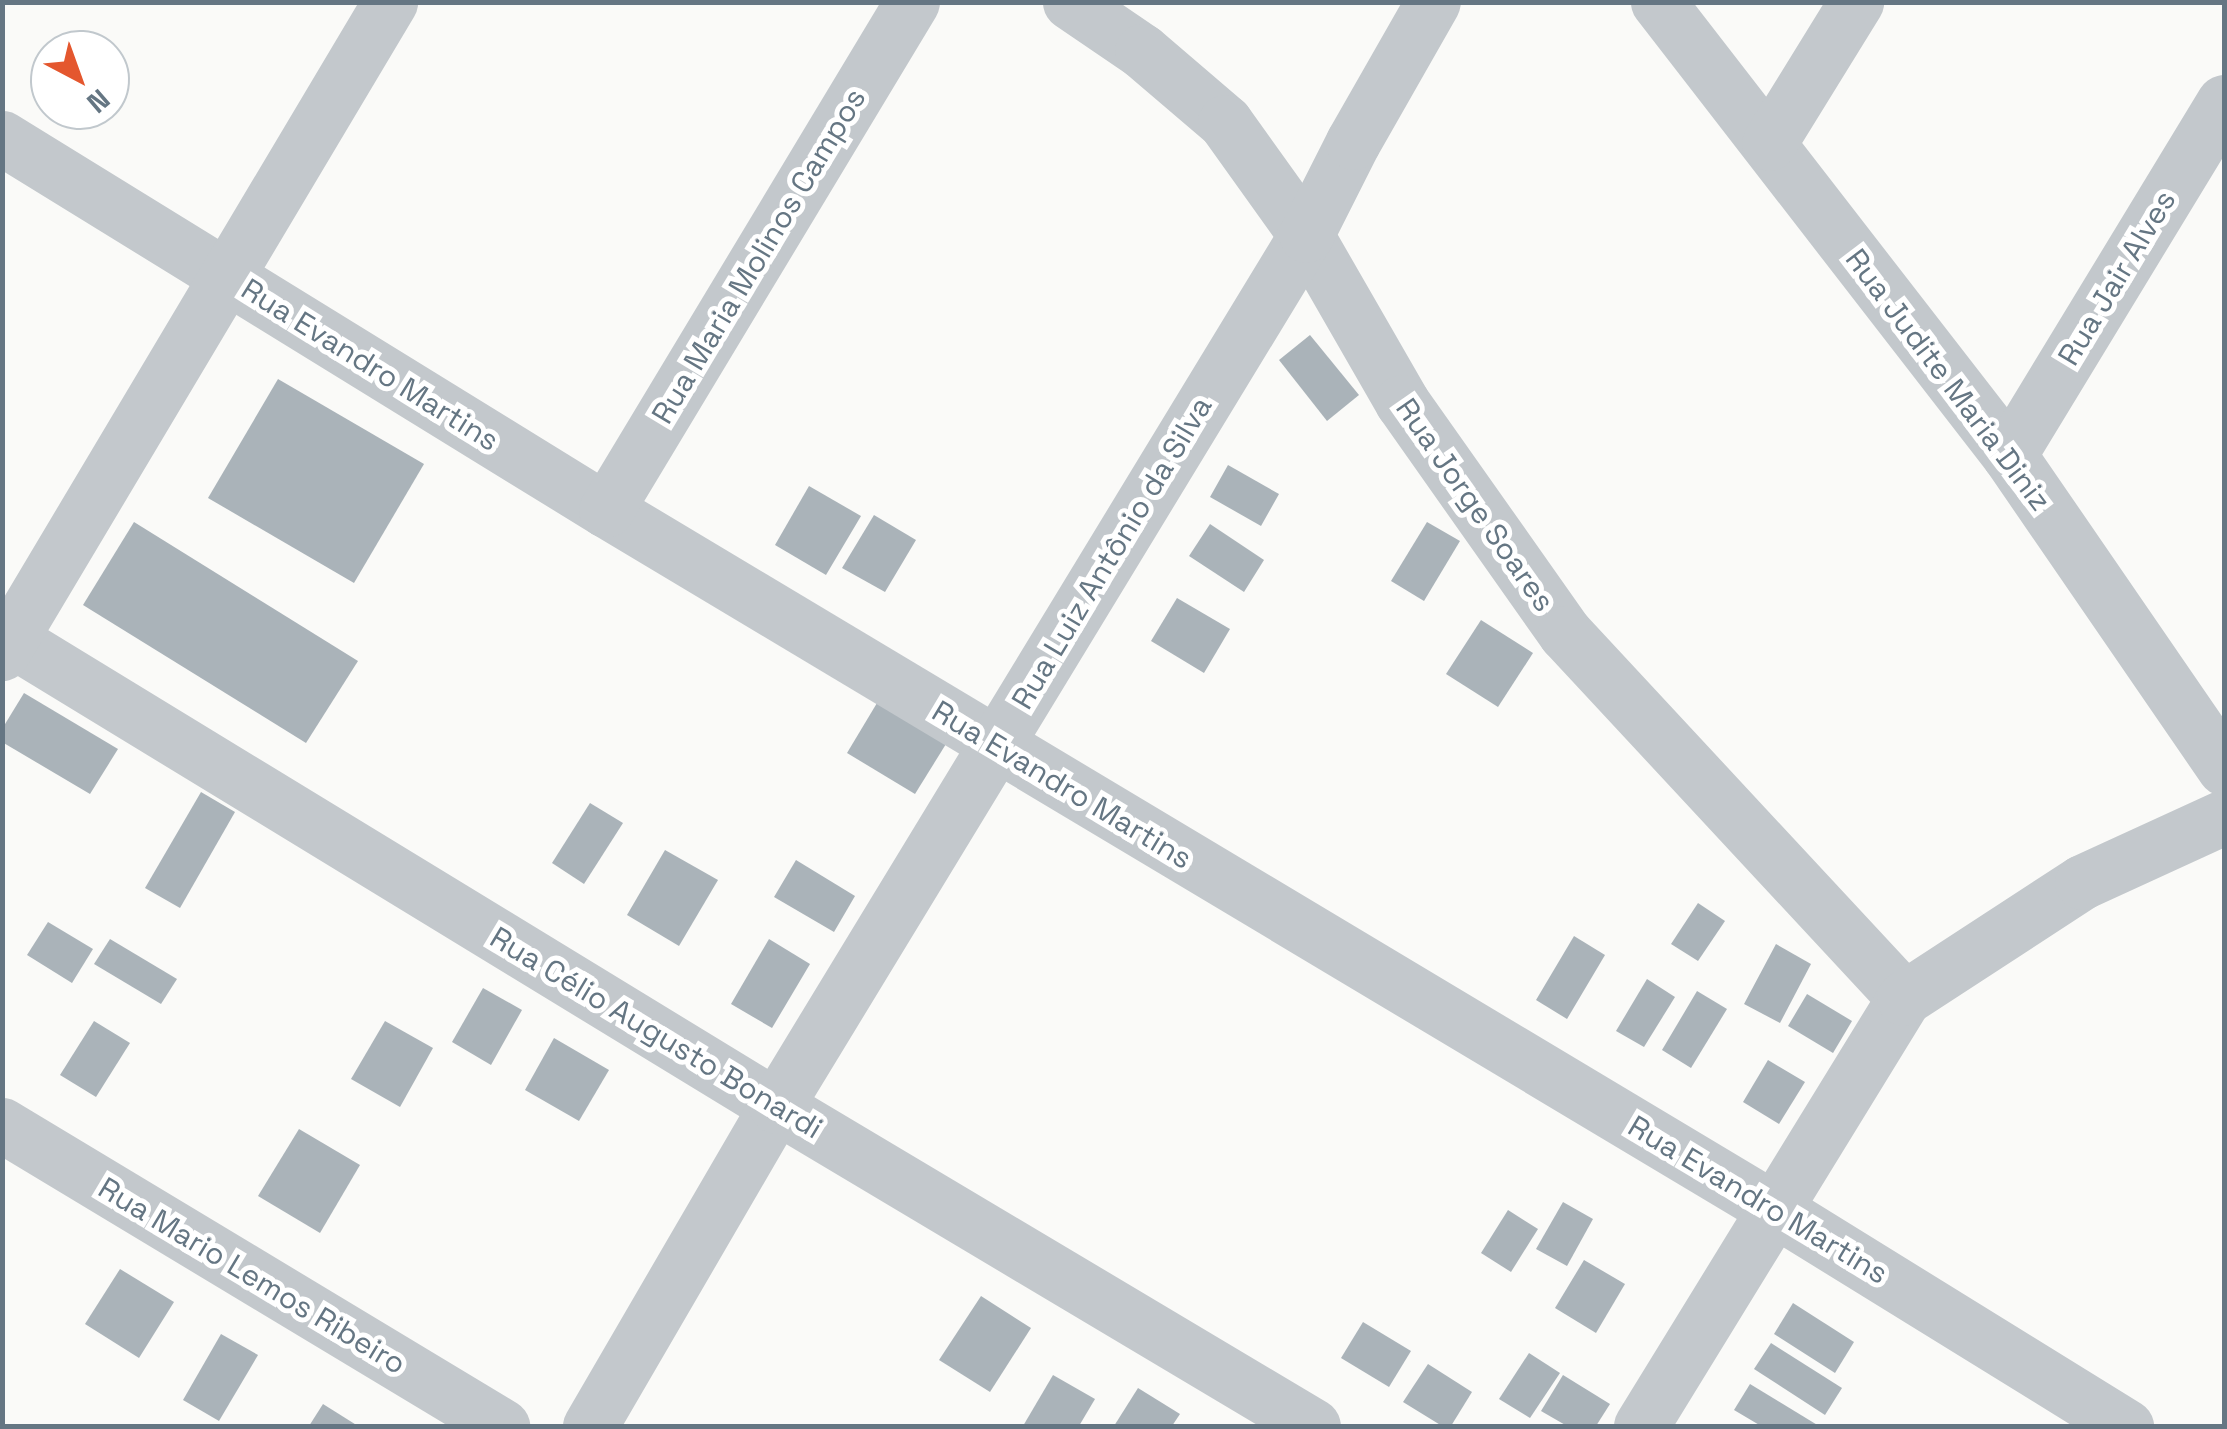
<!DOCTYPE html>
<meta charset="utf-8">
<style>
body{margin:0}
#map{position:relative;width:2227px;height:1429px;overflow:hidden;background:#fafaf8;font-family:"Space Grotesk",sans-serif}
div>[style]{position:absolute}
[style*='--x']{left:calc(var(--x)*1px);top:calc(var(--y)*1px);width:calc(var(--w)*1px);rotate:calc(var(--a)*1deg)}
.building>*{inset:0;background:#aab3b9}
.minor>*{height:55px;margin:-27.5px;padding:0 27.5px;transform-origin:27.5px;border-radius:27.5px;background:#c3c8cc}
span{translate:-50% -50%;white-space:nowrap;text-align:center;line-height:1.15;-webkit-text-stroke:10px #fff;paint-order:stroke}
.street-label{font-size:30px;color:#657683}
.frame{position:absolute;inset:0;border:5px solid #657683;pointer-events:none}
.north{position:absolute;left:30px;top:30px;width:100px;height:100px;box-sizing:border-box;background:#fff;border:2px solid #c1c8cd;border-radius:50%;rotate:139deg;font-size:28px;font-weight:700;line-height:40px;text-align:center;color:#657683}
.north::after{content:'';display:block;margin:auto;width:35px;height:45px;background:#e4572e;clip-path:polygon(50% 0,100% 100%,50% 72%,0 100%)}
</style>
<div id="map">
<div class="building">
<div style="clip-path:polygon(1310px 335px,1359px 395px,1327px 421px,1279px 360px)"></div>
<div style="clip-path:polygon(278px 379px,424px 464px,354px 583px,208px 498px)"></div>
<div style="clip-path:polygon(1228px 465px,1279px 494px,1261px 526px,1210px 497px)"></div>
<div style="clip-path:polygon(809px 486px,861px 516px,826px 575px,775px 545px)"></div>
<div style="clip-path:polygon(874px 515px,916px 540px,885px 592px,842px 568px)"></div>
<div style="clip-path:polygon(134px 522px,358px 661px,306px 743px,83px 605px)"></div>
<div style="clip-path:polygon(1427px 522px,1460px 541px,1424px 601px,1391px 581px)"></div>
<div style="clip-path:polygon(1210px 524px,1264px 560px,1244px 592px,1189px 556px)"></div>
<div style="clip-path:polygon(1177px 598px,1230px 629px,1204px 673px,1151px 641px)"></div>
<div style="clip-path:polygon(1481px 620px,1533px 653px,1498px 707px,1446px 674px)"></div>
<div style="clip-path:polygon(24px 693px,118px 749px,90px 794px,2px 742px,2px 729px)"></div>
<div style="clip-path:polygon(877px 703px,946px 744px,915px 794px,847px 753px)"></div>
<div style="clip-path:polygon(201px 792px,235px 812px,180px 908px,145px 888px)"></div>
<div style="clip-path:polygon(590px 803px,623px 823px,584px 884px,552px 863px)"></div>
<div style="clip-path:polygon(665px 850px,718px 880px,679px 946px,627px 915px)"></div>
<div style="clip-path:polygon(796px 860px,855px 896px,834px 932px,774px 897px)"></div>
<div style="clip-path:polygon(1698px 903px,1725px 921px,1698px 961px,1671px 944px)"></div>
<div style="clip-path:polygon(48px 922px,93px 949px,72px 983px,27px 955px)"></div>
<div style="clip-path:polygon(1574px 936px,1605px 955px,1567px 1019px,1536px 1000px)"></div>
<div style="clip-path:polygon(110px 939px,177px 979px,161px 1004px,94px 964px)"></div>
<div style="clip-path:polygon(769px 939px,810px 964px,772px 1028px,731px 1004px)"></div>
<div style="clip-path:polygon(1776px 944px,1811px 964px,1780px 1023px,1744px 1004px)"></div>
<div style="clip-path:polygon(1647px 979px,1675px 997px,1644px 1047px,1616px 1031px)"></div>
<div style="clip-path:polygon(483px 988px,522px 1010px,491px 1065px,452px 1042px)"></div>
<div style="clip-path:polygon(1697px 991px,1727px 1009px,1691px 1068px,1662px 1050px)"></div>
<div style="clip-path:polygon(1807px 994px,1852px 1021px,1833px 1053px,1788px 1026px)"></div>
<div style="clip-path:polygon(94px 1021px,130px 1043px,96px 1097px,60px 1075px)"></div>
<div style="clip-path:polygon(385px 1021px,433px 1048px,400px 1107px,351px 1079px)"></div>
<div style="clip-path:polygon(554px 1038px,609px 1070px,579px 1121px,525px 1090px)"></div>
<div style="clip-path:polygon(1768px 1060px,1805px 1082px,1779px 1124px,1743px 1102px)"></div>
<div style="clip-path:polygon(299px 1129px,360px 1165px,320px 1233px,258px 1196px)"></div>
<div style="clip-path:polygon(1563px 1202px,1593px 1219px,1567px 1266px,1536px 1249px)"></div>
<div style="clip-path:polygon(1508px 1210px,1538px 1229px,1511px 1272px,1481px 1253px)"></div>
<div style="clip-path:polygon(1584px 1260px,1625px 1284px,1596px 1333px,1555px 1308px)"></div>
<div style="clip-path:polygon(120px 1269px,174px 1302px,139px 1358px,85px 1324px)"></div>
<div style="clip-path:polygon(981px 1296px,1031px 1328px,990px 1392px,939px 1360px)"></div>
<div style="clip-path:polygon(1793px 1303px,1854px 1342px,1835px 1373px,1774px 1334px)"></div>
<div style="clip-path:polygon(1363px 1322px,1411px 1351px,1389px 1387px,1341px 1358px)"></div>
<div style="clip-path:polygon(221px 1334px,258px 1355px,219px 1421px,183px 1400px)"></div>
<div style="clip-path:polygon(1771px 1343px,1842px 1388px,1825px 1415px,1754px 1369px)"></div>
<div style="clip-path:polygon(1529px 1353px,1560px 1373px,1530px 1418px,1499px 1399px)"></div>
<div style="clip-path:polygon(1428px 1364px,1472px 1392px,1451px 1426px,1442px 1426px,1403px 1402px)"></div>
<div style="clip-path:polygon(1053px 1375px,1095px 1399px,1079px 1426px,1023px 1426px)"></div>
<div style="clip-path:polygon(1563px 1375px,1610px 1404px,1596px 1426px,1567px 1426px,1541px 1411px)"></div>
<div style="clip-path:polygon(1750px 1384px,1819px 1426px,1761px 1426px,1734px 1410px)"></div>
<div style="clip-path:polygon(1138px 1388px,1180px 1414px,1172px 1426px,1114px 1426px)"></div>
<div style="clip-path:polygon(323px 1404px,358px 1426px,309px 1426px)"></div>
</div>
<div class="minor">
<div style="--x:1070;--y:2;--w:87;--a:34.2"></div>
<div style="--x:1142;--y:51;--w:109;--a:40.5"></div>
<div style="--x:1225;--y:122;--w:139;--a:54.4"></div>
<div style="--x:1306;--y:235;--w:193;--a:60.1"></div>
<div style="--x:1402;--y:402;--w:283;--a:54.8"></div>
<div style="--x:1565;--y:633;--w:498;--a:47.1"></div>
<div style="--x:1658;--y:2;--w:573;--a:52.23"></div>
<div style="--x:2009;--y:455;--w:380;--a:55.5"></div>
<div style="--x:2;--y:138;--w:709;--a:31.63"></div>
<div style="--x:606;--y:510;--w:1361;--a:30.9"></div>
<div style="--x:1774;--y:1209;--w:414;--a:31.7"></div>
<div style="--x:1769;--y:143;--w:166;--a:-58.3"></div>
<div style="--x:2009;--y:455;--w:413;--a:-58.7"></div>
<div style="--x:606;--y:510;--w:593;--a:-58.94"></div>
<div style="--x:2;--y:634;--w:907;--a:31.38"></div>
<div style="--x:776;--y:1106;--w:625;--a:30.79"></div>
<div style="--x:2;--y:653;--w:758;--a:-59.2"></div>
<div style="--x:2;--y:1125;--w:584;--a:31.05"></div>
<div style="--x:590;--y:1426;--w:370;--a:-59.8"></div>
<div style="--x:776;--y:1106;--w:1020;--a:-58.68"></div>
<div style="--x:1306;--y:235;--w:104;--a:-63.2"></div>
<div style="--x:1353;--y:142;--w:161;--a:-60.3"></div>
<div style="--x:1641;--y:1426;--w:502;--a:-58.43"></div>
<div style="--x:1904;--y:998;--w:212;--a:-33.1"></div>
<div style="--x:2082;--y:882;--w:156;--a:-24.6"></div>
</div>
<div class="street-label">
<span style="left:759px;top:256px;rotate:-59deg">Rua Maria Molinos Campos</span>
<span style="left:2117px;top:278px;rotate:-59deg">Rua Jair Alves</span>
<span style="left:370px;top:365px;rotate:32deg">Rua Evandro Martins</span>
<span style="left:1948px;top:380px;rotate:53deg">Rua Judite Maria Diniz</span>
<span style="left:1475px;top:505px;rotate:55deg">Rua Jorge Soares</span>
<span style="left:1112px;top:553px;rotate:-59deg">Rua Luiz Antônio da Silva</span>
<span style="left:1062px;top:785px;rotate:31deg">Rua Evandro Martins</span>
<span style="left:656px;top:1033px;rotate:31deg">Rua Célio Augusto Bonardi</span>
<span style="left:1758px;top:1200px;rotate:31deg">Rua Evandro Martins</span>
<span style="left:252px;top:1276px;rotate:31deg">Rua Mario Lemos Ribeiro</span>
</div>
<div class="frame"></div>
<div class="north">N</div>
</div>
